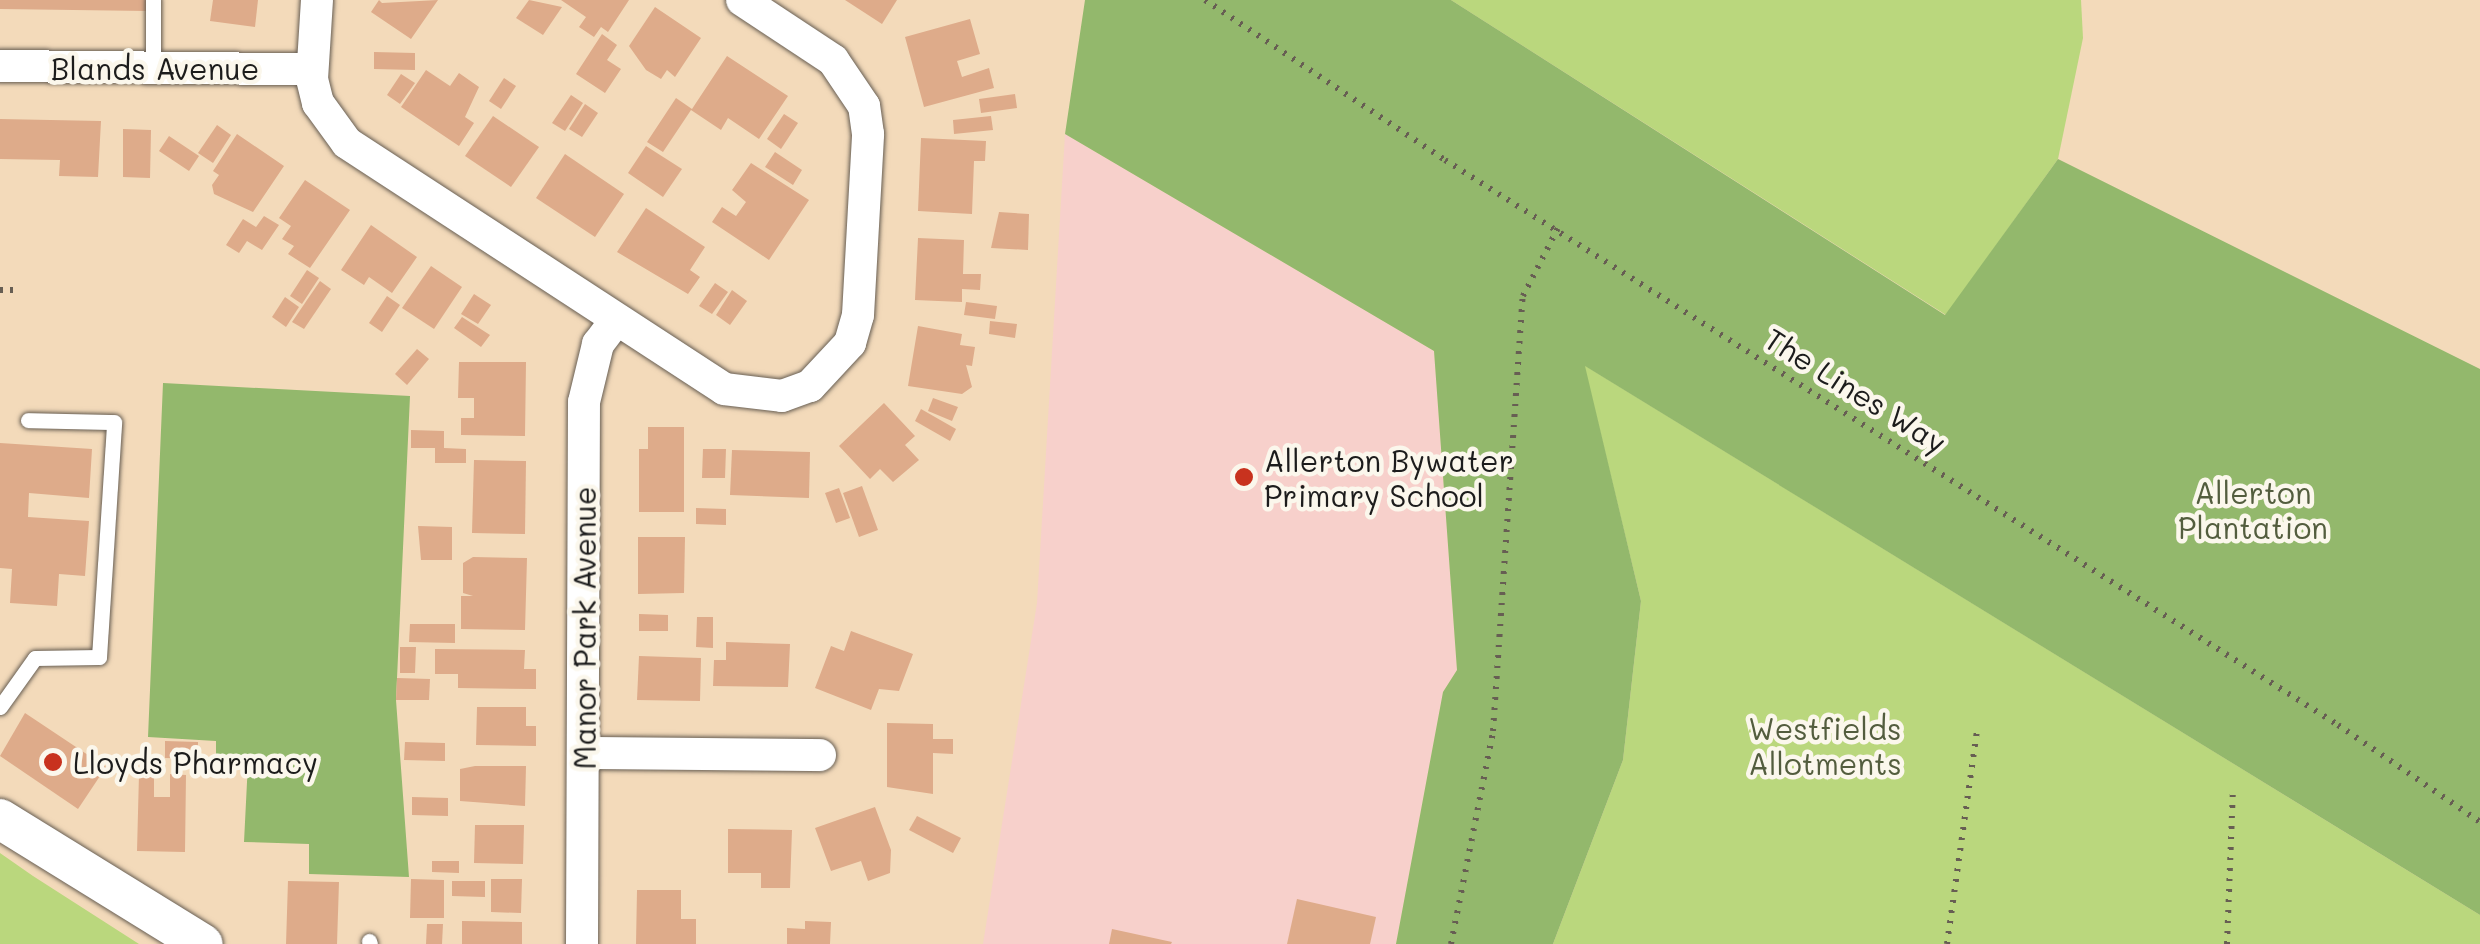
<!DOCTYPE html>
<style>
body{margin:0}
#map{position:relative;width:2480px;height:944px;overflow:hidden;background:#f3daba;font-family:Mali,sans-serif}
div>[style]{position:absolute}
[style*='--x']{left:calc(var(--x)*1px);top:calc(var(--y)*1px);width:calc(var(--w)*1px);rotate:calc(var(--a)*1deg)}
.built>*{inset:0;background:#f7d0cb}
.green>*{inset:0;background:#bad77d}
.forest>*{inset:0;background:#93b86c}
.building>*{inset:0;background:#deab8a}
.path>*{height:6px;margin-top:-3px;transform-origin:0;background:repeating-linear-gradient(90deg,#675e53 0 2.5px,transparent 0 10.5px)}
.roads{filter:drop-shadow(0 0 2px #675e53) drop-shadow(0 0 2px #675e53)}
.service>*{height:15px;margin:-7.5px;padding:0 7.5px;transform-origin:7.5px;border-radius:7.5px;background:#fff}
.minor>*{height:32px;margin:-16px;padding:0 16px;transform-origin:16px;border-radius:16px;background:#fff}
.tertiary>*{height:40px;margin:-20px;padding:0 20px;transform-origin:20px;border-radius:20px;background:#fff}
.dots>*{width:28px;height:28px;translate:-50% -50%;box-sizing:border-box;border:5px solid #fbf7ec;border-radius:50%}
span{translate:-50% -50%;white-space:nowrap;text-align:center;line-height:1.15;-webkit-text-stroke:9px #fbf7ec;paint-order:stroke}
.street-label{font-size:30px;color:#1c1c1c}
.poi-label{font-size:30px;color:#1c1c1c}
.left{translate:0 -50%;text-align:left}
.park-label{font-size:30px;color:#535d3e}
</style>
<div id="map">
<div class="built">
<div style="clip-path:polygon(1065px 134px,1434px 351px,1457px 670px,1443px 692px,1396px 944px,983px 944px,1037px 603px)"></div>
</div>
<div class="green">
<div style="clip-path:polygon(1451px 0,2081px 0,2083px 38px,2058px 159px,1946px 315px)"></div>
<div style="clip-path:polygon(1584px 365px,2480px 915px,2480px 944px,1553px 944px,1623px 760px,1641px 601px)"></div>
<div style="clip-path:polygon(0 853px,33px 876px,139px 944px,0 944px)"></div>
</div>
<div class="forest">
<div style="clip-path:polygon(1085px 0,1451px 0,1945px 315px,2058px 159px,2480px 369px,2480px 915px,1585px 366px,1641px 601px,1623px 760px,1553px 944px,1396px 944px,1443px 692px,1457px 670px,1434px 351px,1065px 134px)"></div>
<div style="clip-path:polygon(163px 383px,410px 396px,396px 700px,409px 877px,309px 874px,309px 844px,244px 842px,248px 762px,216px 762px,216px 741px,148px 737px)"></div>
</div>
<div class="building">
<div style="clip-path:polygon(0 0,147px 0,147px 11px,0 9px)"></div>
<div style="clip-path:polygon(213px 0,258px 0,255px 27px,210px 21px)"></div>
<div style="clip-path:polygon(379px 0,382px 3px,438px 0,411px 39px,371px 12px)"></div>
<div style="clip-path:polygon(529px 0,562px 7px,543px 35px,516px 18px)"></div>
<div style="clip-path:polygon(561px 0,629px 0,608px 32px,601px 27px,594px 37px,579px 27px,586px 17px)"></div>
<div style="clip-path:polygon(845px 0,897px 0,882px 24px)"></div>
<div style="clip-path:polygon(655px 7px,701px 38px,675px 77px,667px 70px,661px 79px,646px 70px,629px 46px)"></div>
<div style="clip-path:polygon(970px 19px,980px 54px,957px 61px,962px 77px,989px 68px,994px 88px,924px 107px,905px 37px)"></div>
<div style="clip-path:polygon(602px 34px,617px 45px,607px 60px,621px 69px,605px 93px,576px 74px)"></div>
<div style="clip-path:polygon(374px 52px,415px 53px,415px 70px,374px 69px)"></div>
<div style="clip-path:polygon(727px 56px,788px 96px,759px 139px,728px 118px,721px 130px,691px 110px,663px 152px,647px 142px,676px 98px,692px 109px)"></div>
<div style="clip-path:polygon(426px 70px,450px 86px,459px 73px,479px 87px,465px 117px,474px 123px,459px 146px,401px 107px)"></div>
<div style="clip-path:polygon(401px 74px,415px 83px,400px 104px,387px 95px)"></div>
<div style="clip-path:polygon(504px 78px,516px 86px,501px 109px,489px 101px)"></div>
<div style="clip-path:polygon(1015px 94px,1017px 108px,981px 113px,979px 99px)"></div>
<div style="clip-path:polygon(571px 95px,583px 103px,565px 131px,552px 123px)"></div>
<div style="clip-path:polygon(585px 104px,598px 113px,582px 137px,569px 129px)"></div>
<div style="clip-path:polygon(784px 114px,798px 123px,781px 149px,767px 139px)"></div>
<div style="clip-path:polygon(493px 116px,539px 147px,511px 187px,465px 156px)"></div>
<div style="clip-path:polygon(991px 116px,993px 130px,954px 134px,953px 120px)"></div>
<div style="clip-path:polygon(0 119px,101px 121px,98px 177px,59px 176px,60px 160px,0 159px)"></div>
<div style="clip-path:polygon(217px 125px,231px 135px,213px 163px,198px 153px)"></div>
<div style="clip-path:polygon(123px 129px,151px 130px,150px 178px,123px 177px)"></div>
<div style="clip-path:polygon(237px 134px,284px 166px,253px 212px,214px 194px,212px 185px,219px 175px,213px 171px)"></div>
<div style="clip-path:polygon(169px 136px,199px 156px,189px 171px,159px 151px)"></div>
<div style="clip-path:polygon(921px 138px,986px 141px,985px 161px,974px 161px,972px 214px,918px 211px)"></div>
<div style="clip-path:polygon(646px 146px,682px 169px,663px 197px,628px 173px)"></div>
<div style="clip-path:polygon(775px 152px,802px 170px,793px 185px,765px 167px)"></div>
<div style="clip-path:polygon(565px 154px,624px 194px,595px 237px,536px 198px)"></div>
<div style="clip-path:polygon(751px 163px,809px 200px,769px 260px,712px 222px,722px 207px,736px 216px,746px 202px,732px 190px)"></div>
<div style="clip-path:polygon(305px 180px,350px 210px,310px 268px,288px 254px,294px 246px,282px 239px,291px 226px,279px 218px)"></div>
<div style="clip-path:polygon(646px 208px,705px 247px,690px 270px,700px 277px,688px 294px,617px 252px)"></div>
<div style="clip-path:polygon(999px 212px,1029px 214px,1028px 250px,991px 248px)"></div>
<div style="clip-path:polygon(264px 216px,279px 225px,262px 250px,247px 241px,239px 253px,226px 245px,243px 219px,256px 227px)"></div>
<div style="clip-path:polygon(371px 225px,417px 257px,392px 293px,369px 277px,364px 285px,341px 270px)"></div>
<div style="clip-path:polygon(918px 238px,964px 240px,963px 274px,981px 274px,980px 290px,962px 289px,962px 302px,915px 300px)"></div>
<div style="clip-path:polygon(431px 266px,462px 287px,434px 329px,402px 308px)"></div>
<div style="clip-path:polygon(307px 270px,319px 278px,302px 304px,290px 296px)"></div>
<div style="clip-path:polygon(320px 281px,331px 289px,304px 329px,292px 322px)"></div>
<div style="clip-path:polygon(715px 283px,728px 292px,712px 314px,699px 306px)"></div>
<div style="clip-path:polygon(732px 290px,747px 301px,730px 325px,716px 315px)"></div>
<div style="clip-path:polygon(474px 294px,491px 305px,478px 324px,461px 314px)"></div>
<div style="clip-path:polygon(387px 296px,400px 305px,382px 332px,369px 323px)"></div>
<div style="clip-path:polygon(285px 297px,299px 307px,286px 327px,272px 317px)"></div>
<div style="clip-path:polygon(966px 302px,997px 306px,995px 319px,964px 315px)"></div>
<div style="clip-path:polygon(462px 317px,490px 335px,481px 347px,454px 328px)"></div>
<div style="clip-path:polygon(990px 321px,1017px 324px,1015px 338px,989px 334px)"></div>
<div style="clip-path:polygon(918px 326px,962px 334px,960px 345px,975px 347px,972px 366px,966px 365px,972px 387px,962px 394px,908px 386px)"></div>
<div style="clip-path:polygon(417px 349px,429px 359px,407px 385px,395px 374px)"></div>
<div style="clip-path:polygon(459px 362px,526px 362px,525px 436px,461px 435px,461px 418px,474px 418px,474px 398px,458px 398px)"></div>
<div style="clip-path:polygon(933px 398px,958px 407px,952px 421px,928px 411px)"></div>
<div style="clip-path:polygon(884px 403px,915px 436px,905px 445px,919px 460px,893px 482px,880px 469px,870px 479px,839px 446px)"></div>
<div style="clip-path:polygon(921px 409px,956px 429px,950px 441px,915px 421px)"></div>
<div style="clip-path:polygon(648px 427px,684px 427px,684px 512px,639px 512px,639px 449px,648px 449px)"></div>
<div style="clip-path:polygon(411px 430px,444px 431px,444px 448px,466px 449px,466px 463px,435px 463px,435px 448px,411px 448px)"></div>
<div style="clip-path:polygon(0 443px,92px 449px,89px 498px,29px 493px,28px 517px,89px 521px,85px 576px,59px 574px,57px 606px,10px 603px,12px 569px,0 568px)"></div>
<div style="clip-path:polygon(703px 449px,726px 449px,725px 478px,702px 478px)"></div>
<div style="clip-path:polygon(732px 450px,810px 452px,809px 498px,730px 495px)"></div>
<div style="clip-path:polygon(474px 460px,526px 461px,525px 534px,472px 533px)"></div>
<div style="clip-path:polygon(862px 486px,878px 530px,859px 537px,843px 493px)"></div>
<div style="clip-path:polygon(839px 488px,850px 518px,836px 523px,825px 493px)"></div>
<div style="clip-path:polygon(696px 508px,726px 509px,726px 525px,696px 524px)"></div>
<div style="clip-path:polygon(418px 526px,452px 527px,452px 560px,421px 560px)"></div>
<div style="clip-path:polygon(638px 537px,685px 537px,684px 593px,638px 594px)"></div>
<div style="clip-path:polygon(473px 557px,527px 558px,525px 630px,461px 629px,461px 596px,473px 596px,463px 593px,463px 563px)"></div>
<div style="clip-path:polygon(639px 614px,668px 615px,668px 631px,639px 631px)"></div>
<div style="clip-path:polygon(697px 617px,713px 617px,713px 648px,696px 647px)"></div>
<div style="clip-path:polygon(410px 624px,455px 624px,455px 643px,409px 642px)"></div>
<div style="clip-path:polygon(851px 631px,913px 654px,899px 691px,879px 689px,871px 710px,815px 688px,831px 646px,844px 651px)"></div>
<div style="clip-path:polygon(726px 642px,790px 644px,788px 687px,713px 686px,714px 660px,726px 660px)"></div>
<div style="clip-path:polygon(400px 647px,416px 647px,415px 673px,400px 673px)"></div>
<div style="clip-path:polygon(435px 649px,525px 650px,524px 669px,536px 669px,536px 689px,458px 688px,458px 674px,435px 674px)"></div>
<div style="clip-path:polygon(639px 656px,701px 658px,700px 701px,637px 700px)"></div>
<div style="clip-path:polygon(397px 678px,430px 679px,429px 700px,396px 700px)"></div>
<div style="clip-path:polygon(477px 707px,526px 707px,526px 726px,536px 726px,536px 746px,476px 745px)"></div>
<div style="clip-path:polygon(25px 713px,106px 767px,78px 809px,0 756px)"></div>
<div style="clip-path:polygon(887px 723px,933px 724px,933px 739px,953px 739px,953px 754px,933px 753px,933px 794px,887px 787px)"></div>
<div style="clip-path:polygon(165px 741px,198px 742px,198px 759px,165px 758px)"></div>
<div style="clip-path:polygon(405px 742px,445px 743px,445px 761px,404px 760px)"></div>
<div style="clip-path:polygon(475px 766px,526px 766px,525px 806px,460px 801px,460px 769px)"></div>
<div style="clip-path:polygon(139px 774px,154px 774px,154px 797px,170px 797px,170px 774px,186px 775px,185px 852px,137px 851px)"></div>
<div style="clip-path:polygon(412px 797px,448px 798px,448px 816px,412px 815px)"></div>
<div style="clip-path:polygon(875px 807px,891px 850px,890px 873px,868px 881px,861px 861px,831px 871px,815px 828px)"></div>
<div style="clip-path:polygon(917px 816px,961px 838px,953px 853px,909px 830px)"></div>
<div style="clip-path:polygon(475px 825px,524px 825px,523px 864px,474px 863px)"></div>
<div style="clip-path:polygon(728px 829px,792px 830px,790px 888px,761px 888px,761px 873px,728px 873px)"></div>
<div style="clip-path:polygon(432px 861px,459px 861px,459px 873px,432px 872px)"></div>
<div style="clip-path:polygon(411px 879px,444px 880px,444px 918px,410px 918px)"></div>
<div style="clip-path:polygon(491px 879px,522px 879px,521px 913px,491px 912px)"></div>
<div style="clip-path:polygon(288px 881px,339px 882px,337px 944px,286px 944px)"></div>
<div style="clip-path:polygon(452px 881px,485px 881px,485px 897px,452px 896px)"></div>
<div style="clip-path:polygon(637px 890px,681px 890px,681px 919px,696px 919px,696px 944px,636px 944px)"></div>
<div style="clip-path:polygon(1297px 899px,1376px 917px,1370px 944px,1287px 944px)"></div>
<div style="clip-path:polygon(462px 921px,522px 922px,522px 944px,462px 944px)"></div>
<div style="clip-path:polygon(805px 921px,831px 922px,830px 944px,787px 944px,787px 928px,805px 929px)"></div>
<div style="clip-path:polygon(427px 924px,443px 924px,442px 944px,426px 944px)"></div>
<div style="clip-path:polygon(1112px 929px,1172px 942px,1171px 944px,1109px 944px)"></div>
</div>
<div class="path">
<div style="--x:1205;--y:0;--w:288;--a:33.7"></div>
<div style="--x:1445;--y:160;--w:1057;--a:32.32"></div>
<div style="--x:2338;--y:725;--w:172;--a:34.3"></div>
<div style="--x:0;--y:290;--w:13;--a:0"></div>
<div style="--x:1451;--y:944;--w:217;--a:-78.8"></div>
<div style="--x:1493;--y:731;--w:436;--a:-86.1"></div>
<div style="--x:1523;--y:296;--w:76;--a:-62.8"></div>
<div style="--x:1947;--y:944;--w:216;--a:-82"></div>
<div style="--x:2227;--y:944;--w:155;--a:-87.8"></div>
</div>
<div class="roads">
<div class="service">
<div style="--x:153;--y:68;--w:68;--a:-90"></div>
<div style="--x:0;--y:707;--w:60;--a:-54.5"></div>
<div style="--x:35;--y:658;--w:64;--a:-0.9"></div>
<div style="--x:99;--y:657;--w:235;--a:-86.3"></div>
<div style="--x:114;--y:422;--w:86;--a:-178.7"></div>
<div style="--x:369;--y:941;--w:3;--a:72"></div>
</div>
<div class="minor">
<div style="--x:317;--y:0;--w:79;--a:93.6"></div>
<div style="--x:312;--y:79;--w:25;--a:76"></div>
<div style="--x:318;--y:103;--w:49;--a:54.1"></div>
<div style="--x:347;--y:143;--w:450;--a:33.1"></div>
<div style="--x:724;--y:389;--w:58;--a:6.9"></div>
<div style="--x:782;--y:396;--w:30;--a:-20"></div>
<div style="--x:810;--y:386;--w:59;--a:-47.1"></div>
<div style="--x:850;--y:343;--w:29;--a:-74"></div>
<div style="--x:858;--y:315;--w:181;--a:-86.8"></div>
<div style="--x:868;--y:134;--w:28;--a:-98"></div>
<div style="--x:864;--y:106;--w:55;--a:-124"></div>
<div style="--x:833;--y:60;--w:109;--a:-146.6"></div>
<div style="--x:0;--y:66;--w:311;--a:0.6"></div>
<div style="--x:584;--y:753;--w:236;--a:0.5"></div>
<div style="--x:582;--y:944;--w:542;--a:-89.79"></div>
<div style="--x:584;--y:402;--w:60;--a:-76.4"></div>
<div style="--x:598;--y:344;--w:30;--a:-53"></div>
</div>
<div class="tertiary">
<div style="--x:0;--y:819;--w:238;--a:31.7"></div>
</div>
</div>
<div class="dots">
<div style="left:1244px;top:477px;background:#c8321e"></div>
<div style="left:53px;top:762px;background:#c8321e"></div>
</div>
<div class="street-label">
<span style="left:155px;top:68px">Blands Avenue</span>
<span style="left:1856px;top:390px;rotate:32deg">The Lines Way</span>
<span style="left:584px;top:628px;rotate:-90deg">Manor Park Avenue</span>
</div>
<div class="poi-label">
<span class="left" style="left:1264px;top:477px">Allerton Bywater<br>Primary School</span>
<span class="left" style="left:73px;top:762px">Lloyds Pharmacy</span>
</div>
<div class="park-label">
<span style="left:2253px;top:509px">Allerton<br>Plantation</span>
<span style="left:1825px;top:745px">Westfields<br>Allotments</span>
</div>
</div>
